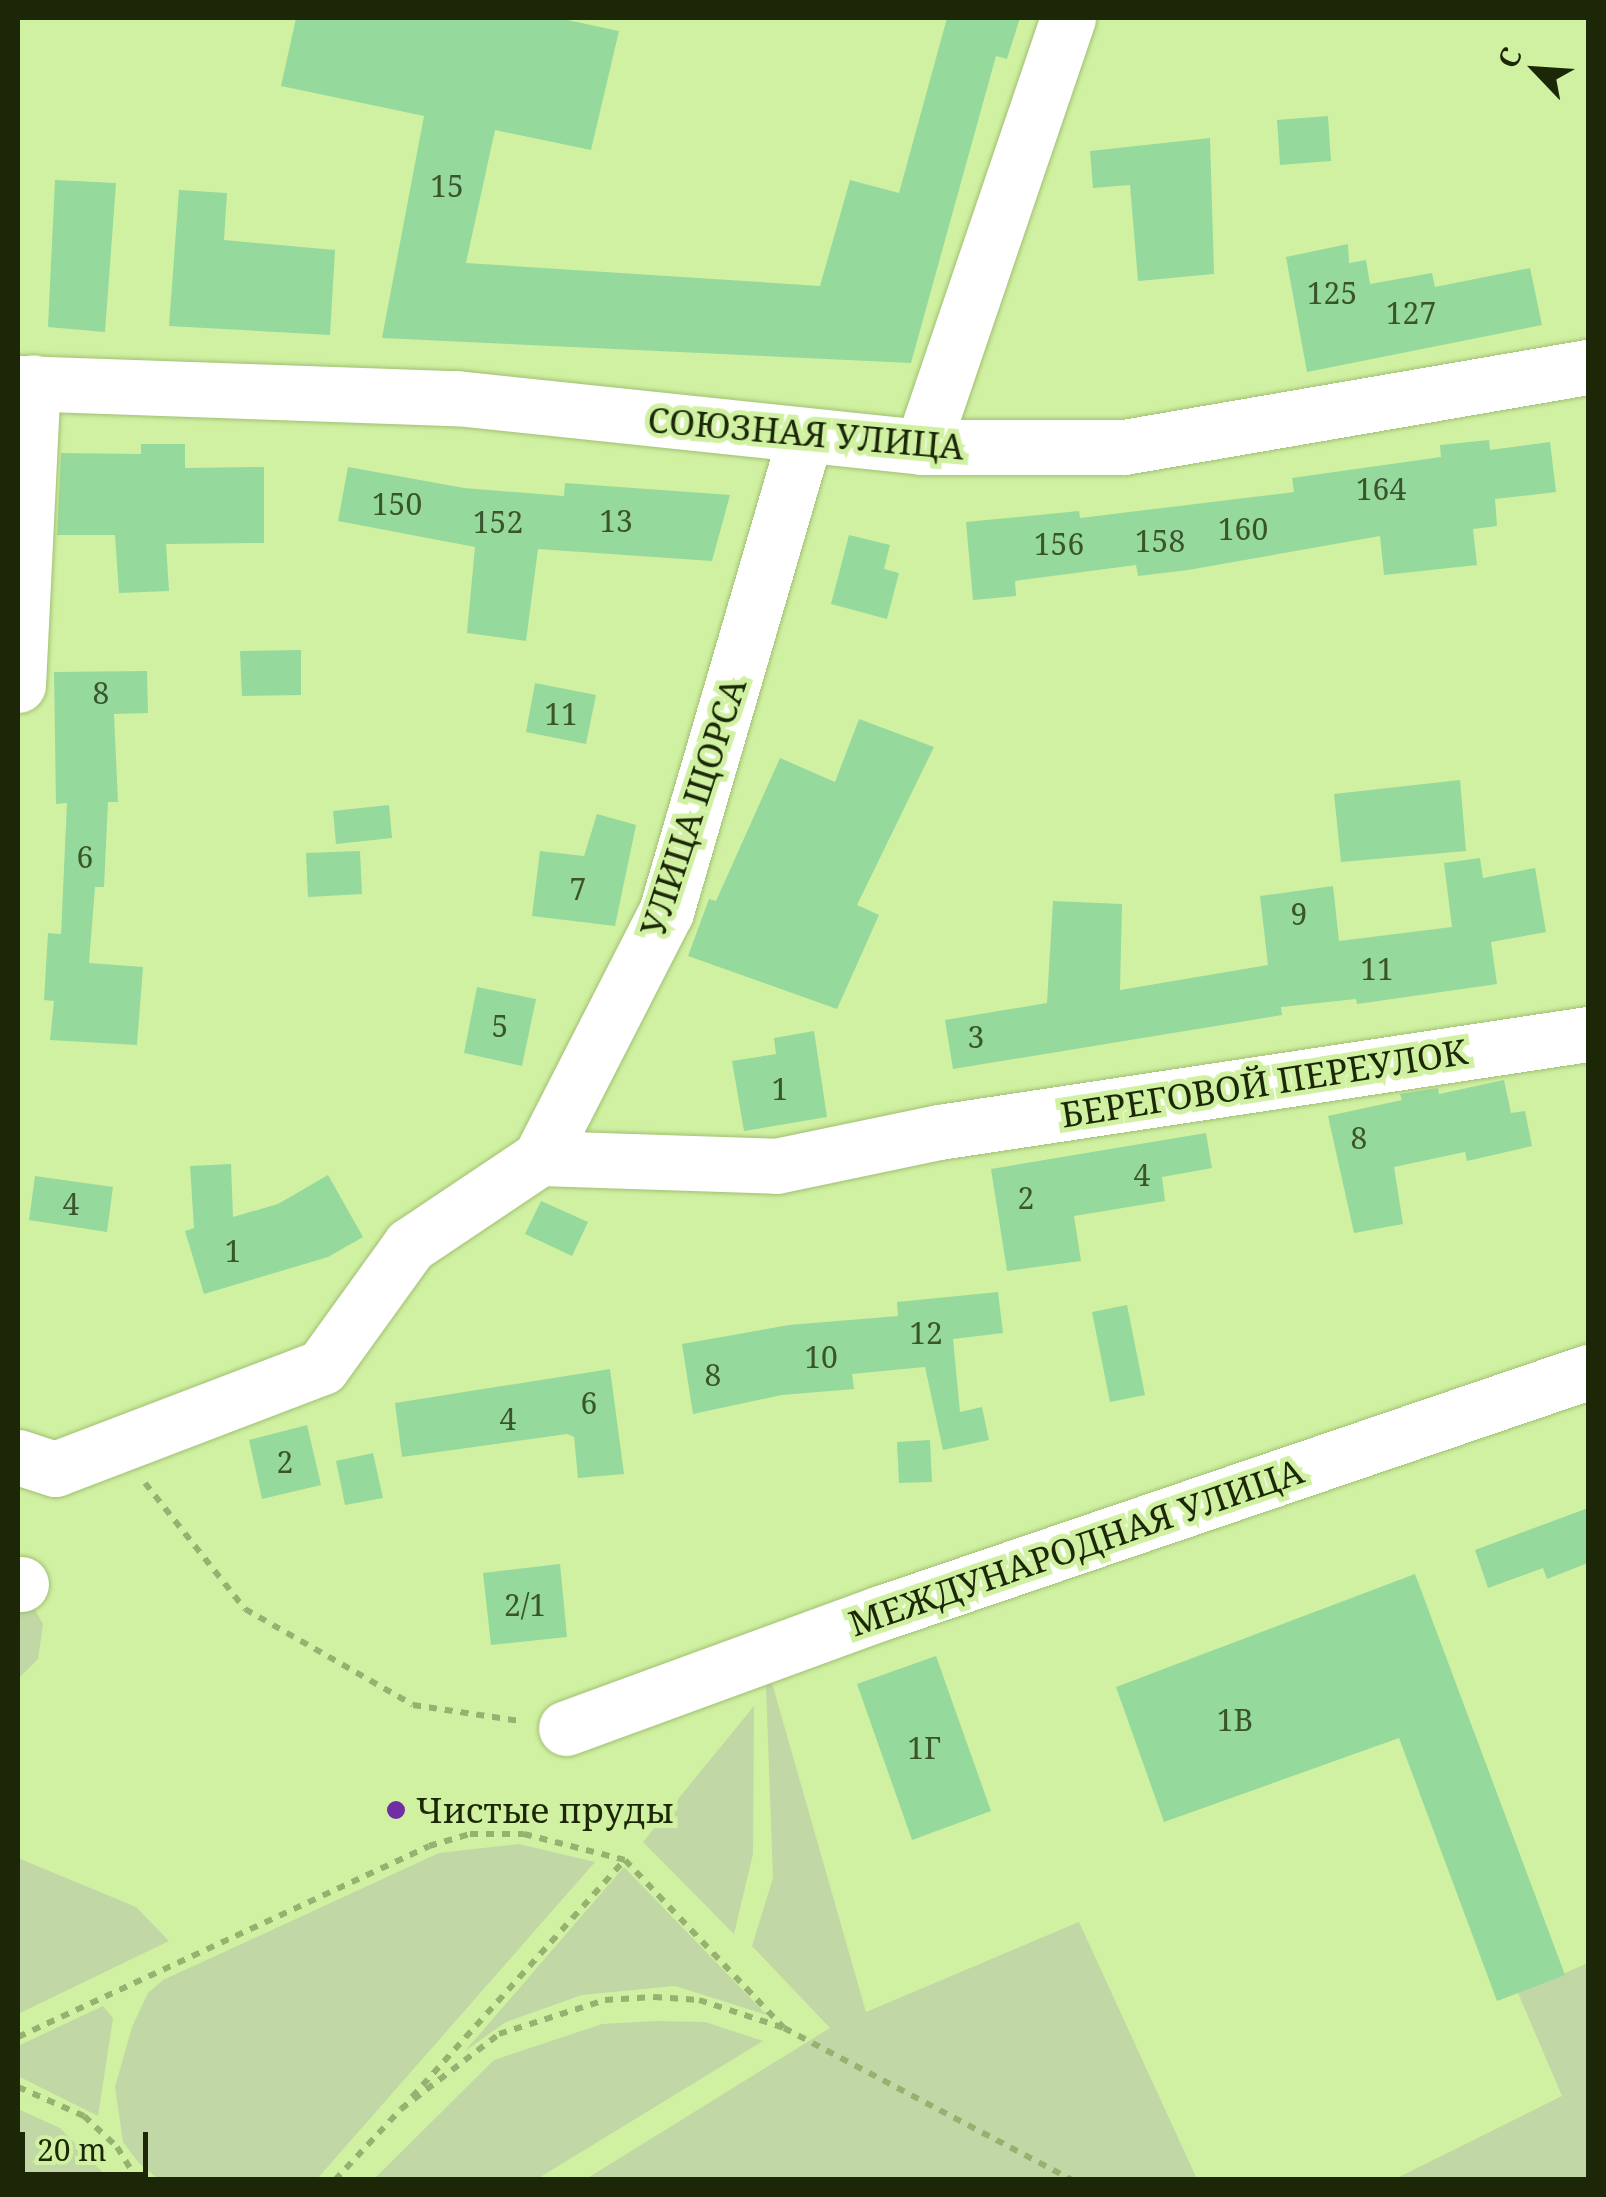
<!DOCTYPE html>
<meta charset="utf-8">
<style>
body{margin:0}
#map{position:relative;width:1606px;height:2197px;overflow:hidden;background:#d0f1a2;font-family:"Noto Serif",serif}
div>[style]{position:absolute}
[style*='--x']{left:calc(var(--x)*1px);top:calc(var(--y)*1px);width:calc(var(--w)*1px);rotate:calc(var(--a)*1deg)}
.green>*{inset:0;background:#c1d7a5}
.building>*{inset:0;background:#96d99c}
.path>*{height:6px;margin-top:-3px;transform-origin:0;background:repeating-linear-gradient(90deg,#97b171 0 8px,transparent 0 16px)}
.roads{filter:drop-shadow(0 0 2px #a0bf72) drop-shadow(0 0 2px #a0bf72)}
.minor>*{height:55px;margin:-27.5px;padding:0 27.5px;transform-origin:27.5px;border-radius:27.5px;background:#fff}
.dots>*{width:28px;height:28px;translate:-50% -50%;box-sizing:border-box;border:5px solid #d0f1a2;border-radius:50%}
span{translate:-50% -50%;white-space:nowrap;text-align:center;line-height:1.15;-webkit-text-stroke:10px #d0f1a2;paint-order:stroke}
.number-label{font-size:30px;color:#3a542c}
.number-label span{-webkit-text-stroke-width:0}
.street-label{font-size:35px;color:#1b2707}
.poi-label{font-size:35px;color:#1b2707}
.left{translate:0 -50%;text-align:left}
.frame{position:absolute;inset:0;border:20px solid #1b2707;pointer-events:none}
.north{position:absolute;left:1486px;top:20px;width:100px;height:100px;-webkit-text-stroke:8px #d0f1a2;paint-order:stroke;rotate:295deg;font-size:28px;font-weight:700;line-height:40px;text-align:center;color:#1b2707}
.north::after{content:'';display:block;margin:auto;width:35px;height:45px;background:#1b2707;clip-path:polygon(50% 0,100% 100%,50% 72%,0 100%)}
.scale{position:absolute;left:20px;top:2132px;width:128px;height:45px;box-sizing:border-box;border:5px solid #1b2707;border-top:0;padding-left:12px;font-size:30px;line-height:35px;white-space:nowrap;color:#1b2707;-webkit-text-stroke:8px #d0f1a2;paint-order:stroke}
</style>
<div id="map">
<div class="green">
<div style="clip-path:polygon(18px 1607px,34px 1608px,43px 1624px,38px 1659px,18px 1679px)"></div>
<div style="clip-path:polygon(772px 1683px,866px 2012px,1079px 1922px,1197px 2179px,586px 2179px,830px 2028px,752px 1946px,773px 1878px,766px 1686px)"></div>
<div style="clip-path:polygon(754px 1706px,753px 1854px,734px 1934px,643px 1842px)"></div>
<div style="clip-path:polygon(519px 1844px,595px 1862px,317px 2179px,158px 2179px,139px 2163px,123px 2142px,115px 2087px,132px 2027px,148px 1993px,163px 1980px,439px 1853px)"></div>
<div style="clip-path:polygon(18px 1858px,136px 1907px,169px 1941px,18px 2014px)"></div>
<div style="clip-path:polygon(624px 1867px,767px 2015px,675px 1986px,582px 1995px,506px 2022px,465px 2051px)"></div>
<div style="clip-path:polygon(1588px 1963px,1588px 2179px,1395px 2179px,1562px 2096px,1518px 1993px)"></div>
<div style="clip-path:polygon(103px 2006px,113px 2018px,98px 2116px,18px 2076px,18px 2046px)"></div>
<div style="clip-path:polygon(657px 2021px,705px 2022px,763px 2041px,537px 2179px,374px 2179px,494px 2060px,602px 2024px)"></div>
<div style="clip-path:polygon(18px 2109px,60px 2128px,109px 2179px,18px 2179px)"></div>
</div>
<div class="building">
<div style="clip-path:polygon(296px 18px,558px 18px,619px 31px,591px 150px,495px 130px,466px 263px,820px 286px,850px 180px,899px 193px,947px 18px,1020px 18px,1007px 59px,996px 56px,911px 363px,382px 338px,424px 116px,281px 86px)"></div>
<div style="clip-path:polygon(1328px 116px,1331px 161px,1280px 165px,1277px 120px)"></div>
<div style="clip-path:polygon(1210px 138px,1214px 274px,1138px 281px,1130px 185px,1093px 188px,1090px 151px)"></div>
<div style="clip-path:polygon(55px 180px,116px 183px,105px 332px,48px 327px)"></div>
<div style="clip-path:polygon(179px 190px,227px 193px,224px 240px,335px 250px,330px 335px,169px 326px)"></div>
<div style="clip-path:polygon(1348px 244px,1349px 263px,1366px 260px,1370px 284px,1432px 273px,1435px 287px,1530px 268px,1542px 325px,1307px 372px,1286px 257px)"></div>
<div style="clip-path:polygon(1489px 440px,1490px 450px,1550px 442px,1556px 492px,1495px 499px,1497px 526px,1473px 529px,1477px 565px,1384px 575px,1380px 536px,1188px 570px,1138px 576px,1136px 565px,1015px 581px,1016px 596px,973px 600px,966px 522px,1079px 511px,1080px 518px,1294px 492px,1292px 478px,1441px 457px,1440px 445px)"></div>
<div style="clip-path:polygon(141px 444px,185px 444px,185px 468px,264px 467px,264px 543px,166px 544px,169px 591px,119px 593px,115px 535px,57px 535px,61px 453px,141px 454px)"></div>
<div style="clip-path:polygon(348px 467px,464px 488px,564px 496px,565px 483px,730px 495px,712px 561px,538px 549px,526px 641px,467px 633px,475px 547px,338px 521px)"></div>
<div style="clip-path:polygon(849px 535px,890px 545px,884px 569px,899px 573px,887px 619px,831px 604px)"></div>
<div style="clip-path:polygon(301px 650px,301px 695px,242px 696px,240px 651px)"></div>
<div style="clip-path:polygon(147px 671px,148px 713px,114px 714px,118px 802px,108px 802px,104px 887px,95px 887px,89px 963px,143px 967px,137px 1045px,50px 1040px,54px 1001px,44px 1000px,48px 933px,61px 934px,67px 803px,56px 804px,54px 672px)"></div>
<div style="clip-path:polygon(535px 683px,596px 695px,586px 744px,526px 732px)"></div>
<div style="clip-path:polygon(859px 719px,934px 747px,857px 905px,879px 915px,837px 1009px,688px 956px,709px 899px,716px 901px,780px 758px,835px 782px)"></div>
<div style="clip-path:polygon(1460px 780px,1466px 851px,1341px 862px,1334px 794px)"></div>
<div style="clip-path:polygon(389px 805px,392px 838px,336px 844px,333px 811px)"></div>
<div style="clip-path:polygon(597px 814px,636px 825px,615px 926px,532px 916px,540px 851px,584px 856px)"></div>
<div style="clip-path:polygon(360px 851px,362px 894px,308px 897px,306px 853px)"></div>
<div style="clip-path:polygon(1480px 858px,1483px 878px,1535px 868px,1546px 932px,1491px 942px,1497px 984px,1357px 1004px,1356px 999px,1281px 1007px,1282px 1015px,953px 1069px,945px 1020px,1047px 1003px,1053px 901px,1122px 904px,1120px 990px,1268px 965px,1260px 896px,1333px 886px,1339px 941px,1452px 927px,1444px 863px)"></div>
<div style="clip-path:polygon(477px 987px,536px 999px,522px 1066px,464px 1053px)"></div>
<div style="clip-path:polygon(814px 1031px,827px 1117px,744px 1131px,732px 1061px,776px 1054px,774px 1038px)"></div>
<div style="clip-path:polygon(1504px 1080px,1511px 1113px,1525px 1111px,1532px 1146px,1467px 1161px,1465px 1152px,1394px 1167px,1403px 1224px,1354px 1233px,1328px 1116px,1402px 1100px,1400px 1094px,1438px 1088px,1439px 1094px)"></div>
<div style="clip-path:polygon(1206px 1133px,1212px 1168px,1162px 1177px,1165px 1201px,1074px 1216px,1081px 1261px,1007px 1271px,991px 1169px)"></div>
<div style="clip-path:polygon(231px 1164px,233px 1217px,278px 1204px,328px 1175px,363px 1237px,328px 1257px,204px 1294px,185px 1231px,194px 1228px,190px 1166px)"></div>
<div style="clip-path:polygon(35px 1176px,113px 1187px,107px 1232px,29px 1220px)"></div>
<div style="clip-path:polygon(541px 1201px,588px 1222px,572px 1256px,525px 1234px)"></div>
<div style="clip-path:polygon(998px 1292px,1003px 1333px,953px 1339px,960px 1412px,982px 1407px,989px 1440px,943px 1450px,925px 1367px,852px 1374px,854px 1389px,782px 1395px,693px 1414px,682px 1344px,789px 1325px,898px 1316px,897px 1302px)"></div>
<div style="clip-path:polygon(1127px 1305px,1145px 1395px,1110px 1402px,1092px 1312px)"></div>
<div style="clip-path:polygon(610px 1369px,624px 1474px,578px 1478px,574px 1437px,567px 1434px,402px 1457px,395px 1403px)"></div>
<div style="clip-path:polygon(307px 1425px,321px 1485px,262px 1499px,249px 1440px)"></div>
<div style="clip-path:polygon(930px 1440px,932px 1482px,899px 1483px,897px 1442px)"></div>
<div style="clip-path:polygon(373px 1453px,383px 1498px,345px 1505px,336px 1461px)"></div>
<div style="clip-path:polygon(1588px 1508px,1588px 1563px,1547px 1579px,1543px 1568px,1488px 1588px,1475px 1550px)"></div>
<div style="clip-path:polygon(560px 1564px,567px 1637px,491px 1645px,483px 1573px)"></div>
<div style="clip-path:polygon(1415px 1574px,1565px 1975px,1497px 2001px,1399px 1738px,1164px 1822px,1116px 1687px)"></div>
<div style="clip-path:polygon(936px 1656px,991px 1811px,912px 1840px,857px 1684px)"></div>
</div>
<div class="path">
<div style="--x:145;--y:1483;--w:161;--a:51.6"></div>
<div style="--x:245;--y:1609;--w:193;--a:29.7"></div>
<div style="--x:413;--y:1705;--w:108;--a:8.5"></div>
<div style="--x:18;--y:2037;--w:453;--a:-24.9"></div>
<div style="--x:429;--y:1846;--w:43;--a:-16.3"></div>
<div style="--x:470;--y:1834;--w:54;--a:0"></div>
<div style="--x:524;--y:1834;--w:104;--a:14.4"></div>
<div style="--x:625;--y:1860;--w:231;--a:46.6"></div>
<div style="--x:18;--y:2087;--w:72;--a:23.7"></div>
<div style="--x:84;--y:2116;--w:45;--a:43.2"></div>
<div style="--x:117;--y:2147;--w:39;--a:58"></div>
<div style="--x:412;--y:2097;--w:319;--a:-48.1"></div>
<div style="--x:335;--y:2180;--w:97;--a:-47.1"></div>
<div style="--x:401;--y:2109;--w:123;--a:-37.4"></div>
<div style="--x:499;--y:2034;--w:111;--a:-17.8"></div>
<div style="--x:605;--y:2000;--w:49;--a:-3.5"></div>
<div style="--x:654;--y:1997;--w:45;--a:3.8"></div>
<div style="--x:699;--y:2000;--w:89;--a:18.2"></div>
<div style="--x:784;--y:2028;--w:326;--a:27.8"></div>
</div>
<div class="roads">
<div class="minor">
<div style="--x:18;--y:383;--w:438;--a:2"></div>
<div style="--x:456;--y:398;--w:469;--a:6"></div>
<div style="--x:922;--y:447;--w:202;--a:0"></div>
<div style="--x:1124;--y:447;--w:471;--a:-9.8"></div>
<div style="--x:922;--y:447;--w:453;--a:-71.2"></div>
<div style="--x:18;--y:685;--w:303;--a:-87.2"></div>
<div style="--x:540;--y:1158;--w:236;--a:1.9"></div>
<div style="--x:776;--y:1166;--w:167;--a:-11.8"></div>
<div style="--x:939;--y:1132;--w:656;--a:-8.59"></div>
<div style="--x:18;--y:1457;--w:39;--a:18"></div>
<div style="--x:55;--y:1469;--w:286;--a:-20.9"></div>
<div style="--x:322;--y:1367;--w:150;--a:-54.2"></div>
<div style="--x:410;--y:1245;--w:156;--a:-33.8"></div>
<div style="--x:540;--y:1158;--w:276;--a:-62.9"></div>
<div style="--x:666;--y:912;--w:493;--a:-73.7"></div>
<div style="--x:18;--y:1584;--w:3;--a:0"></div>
<div style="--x:566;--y:1728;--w:332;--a:-20.1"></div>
<div style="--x:878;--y:1614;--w:750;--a:-18.82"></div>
</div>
</div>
<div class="dots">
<div style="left:396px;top:1810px;background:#712ea2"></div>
</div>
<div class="number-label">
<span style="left:447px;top:186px">15</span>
<span style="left:1332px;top:293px">125</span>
<span style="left:1411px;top:313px">127</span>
<span style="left:1381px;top:489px">164</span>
<span style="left:397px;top:504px">150</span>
<span style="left:616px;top:521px">13</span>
<span style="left:498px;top:522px">152</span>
<span style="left:1243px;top:529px">160</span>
<span style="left:1160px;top:541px">158</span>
<span style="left:1059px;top:544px">156</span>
<span style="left:101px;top:693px">8</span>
<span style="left:561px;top:714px">11</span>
<span style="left:85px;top:857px">6</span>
<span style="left:578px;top:889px">7</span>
<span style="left:1299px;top:914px">9</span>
<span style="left:1377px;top:969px">11</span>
<span style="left:500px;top:1026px">5</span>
<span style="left:976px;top:1037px">3</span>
<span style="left:780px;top:1089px">1</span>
<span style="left:1359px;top:1138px">8</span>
<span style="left:1142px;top:1175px">4</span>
<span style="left:1026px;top:1198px">2</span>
<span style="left:71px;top:1204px">4</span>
<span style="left:233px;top:1251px">1</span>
<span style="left:926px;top:1333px">12</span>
<span style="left:821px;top:1357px">10</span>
<span style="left:713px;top:1375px">8</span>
<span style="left:589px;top:1403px">6</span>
<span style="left:508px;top:1419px">4</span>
<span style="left:285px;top:1462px">2</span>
<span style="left:525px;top:1605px">2/1</span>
<span style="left:1235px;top:1720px">1В</span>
<span style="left:924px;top:1748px">1Г</span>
</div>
<div class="street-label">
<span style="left:806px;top:433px;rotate:5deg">СОЮЗНАЯ УЛИЦА</span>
<span style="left:693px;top:807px;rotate:-72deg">УЛИЦА ЩОРСА</span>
<span style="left:1264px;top:1083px;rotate:-9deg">БЕРЕГОВОЙ ПЕРЕУЛОК</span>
<span style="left:1076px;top:1547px;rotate:-19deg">МЕЖДУНАРОДНАЯ УЛИЦА</span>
</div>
<div class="poi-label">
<span class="left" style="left:416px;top:1810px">Чистые пруды</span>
</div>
<div class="frame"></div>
<div class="north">С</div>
<div class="scale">20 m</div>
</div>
